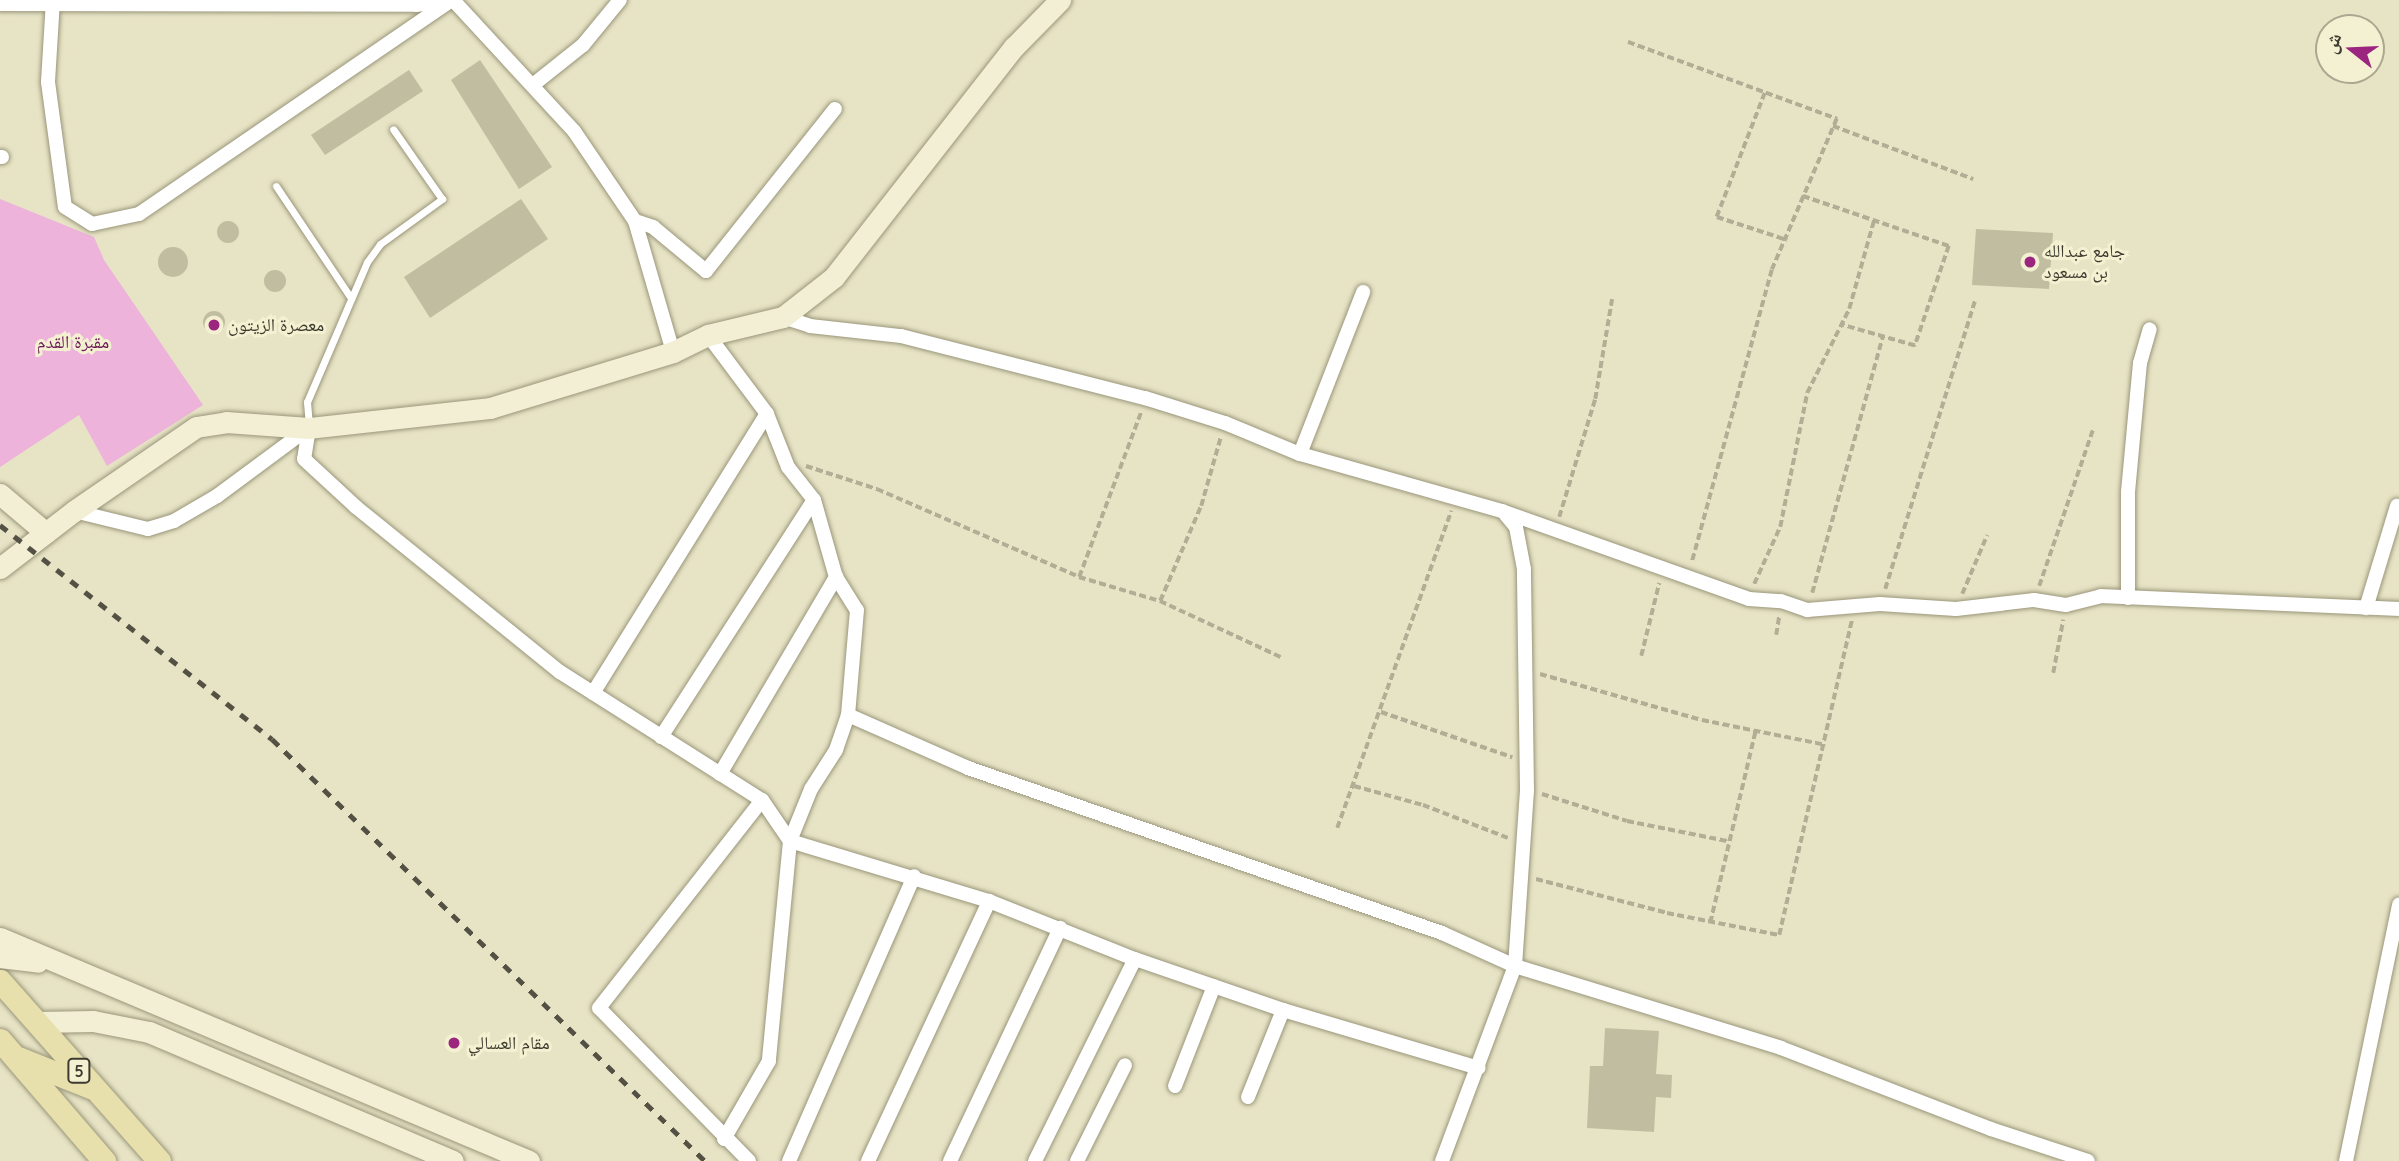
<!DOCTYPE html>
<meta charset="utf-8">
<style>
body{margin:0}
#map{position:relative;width:2399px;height:1161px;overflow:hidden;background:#e7e3c5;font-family:Quicksand,"Noto Naskh Arabic",sans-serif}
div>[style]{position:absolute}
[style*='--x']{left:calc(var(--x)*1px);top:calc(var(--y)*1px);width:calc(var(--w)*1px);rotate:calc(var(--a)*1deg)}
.green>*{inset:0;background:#edb3da}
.building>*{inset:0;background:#c1bda0}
.round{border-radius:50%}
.path>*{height:3.5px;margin-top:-1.75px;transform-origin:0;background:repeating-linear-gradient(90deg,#b2ae96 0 7px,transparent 0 10.5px)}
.roads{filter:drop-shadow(0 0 2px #9a967a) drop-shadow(0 0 2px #9a967a)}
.lane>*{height:7px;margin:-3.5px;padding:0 3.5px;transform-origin:3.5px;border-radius:3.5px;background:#fff}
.street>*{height:14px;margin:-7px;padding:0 7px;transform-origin:7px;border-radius:7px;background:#fff}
.secondary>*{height:21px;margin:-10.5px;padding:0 10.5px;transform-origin:10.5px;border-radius:10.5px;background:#f3efd5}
.primary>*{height:23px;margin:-11.5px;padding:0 11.5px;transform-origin:11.5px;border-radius:11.5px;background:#e7e0ac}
.rail>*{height:5px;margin-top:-2.5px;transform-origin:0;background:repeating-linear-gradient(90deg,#535143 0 9px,transparent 0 18px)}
.dots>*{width:19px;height:19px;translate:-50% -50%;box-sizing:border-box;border:4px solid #f4f1d2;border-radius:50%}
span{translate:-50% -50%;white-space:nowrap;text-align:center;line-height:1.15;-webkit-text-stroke:6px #f4f1d2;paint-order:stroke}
.shield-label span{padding:2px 5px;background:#f4f1d2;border:2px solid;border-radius:5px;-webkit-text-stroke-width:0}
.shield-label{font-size:16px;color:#3d3b2f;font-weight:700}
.poi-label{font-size:18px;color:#3d3b2f}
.left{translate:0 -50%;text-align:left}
.park-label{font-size:18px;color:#6c1a58}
.north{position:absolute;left:2315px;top:14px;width:70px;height:70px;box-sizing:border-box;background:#f4f1d2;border:2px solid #aba891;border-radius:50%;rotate:288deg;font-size:19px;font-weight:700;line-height:28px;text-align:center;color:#3d3b2f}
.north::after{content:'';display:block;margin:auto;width:24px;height:32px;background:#9b257f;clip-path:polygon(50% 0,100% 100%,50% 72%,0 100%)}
</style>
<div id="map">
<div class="green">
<div style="clip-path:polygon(0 199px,94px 237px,104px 260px,203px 405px,107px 466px,79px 415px,0 467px)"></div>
</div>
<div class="building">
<div style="clip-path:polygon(480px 60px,552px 167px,519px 189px,451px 80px)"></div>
<div style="clip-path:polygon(409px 70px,423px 91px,325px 155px,311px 135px)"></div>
<div style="clip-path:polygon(521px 199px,548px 239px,430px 318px,404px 277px)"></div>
<div class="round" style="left:217px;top:221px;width:22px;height:22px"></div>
<div style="clip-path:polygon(1976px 229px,2053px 233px,2049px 289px,1972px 285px)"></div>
<div class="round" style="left:158px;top:247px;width:30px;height:30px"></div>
<div class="round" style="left:264px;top:270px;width:22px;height:22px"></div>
<div class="round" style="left:203px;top:311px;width:22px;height:22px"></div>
<div style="clip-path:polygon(1605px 1028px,1659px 1031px,1656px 1074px,1672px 1075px,1671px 1098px,1656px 1097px,1654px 1132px,1587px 1128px,1590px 1066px,1603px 1066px)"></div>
</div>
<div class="path">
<div style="--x:1628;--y:42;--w:223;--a:20.2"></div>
<div style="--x:1837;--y:119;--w:164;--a:113.3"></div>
<div style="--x:1772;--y:270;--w:304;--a:105.3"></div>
<div style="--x:1765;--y:93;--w:133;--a:111.2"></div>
<div style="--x:1717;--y:217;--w:74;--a:18.2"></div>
<div style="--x:1833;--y:126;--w:150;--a:20.7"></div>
<div style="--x:1803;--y:196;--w:154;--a:18.9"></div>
<div style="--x:1949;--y:246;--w:106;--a:108.8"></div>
<div style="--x:1915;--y:346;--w:76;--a:-164"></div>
<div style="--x:806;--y:466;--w:75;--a:17.9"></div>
<div style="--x:877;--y:489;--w:220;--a:23.5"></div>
<div style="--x:1079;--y:577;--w:84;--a:16.5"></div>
<div style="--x:1160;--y:601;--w:136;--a:24.9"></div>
<div style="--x:1559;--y:517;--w:123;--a:-73"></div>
<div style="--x:1595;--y:399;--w:101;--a:-80.4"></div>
<div style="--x:1079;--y:577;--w:176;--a:-69.4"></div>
<div style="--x:1754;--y:584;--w:63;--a:-65.5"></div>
<div style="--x:1780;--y:527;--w:137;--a:-78.6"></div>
<div style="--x:1807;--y:393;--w:94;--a:-63.4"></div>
<div style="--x:1849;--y:309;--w:92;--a:-74.3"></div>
<div style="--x:2039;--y:586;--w:166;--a:-71"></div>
<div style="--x:1885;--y:589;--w:303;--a:-72.7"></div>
<div style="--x:1812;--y:593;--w:267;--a:-74.6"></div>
<div style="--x:1962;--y:594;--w:64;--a:-67"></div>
<div style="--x:1160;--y:601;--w:103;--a:-66.7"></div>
<div style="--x:1201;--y:506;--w:73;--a:-74.1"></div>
<div style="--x:1776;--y:635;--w:19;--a:-81"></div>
<div style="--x:1641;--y:656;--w:75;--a:-76.1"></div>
<div style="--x:2053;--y:673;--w:54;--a:-79.3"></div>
<div style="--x:1540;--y:674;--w:168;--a:15.9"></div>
<div style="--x:1702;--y:720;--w:126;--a:11.4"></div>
<div style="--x:1381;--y:712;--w:139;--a:19"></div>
<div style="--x:1354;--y:786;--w:72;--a:15.4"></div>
<div style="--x:1423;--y:805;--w:91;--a:21.2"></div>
<div style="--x:1542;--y:794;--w:89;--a:17.6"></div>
<div style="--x:1627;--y:821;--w:102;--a:11.3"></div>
<div style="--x:1337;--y:828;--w:337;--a:-70.2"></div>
<div style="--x:1536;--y:879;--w:135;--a:14.5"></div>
<div style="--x:1667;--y:913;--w:114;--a:11.1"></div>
<div style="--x:1779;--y:935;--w:323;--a:-77"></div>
<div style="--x:1710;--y:923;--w:196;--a:-76.7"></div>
</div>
<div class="roads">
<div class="lane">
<div style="--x:276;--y:186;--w:135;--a:56.2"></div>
<div style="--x:309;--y:425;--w:23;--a:-95"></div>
<div style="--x:307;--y:402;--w:152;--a:-66.8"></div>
<div style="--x:367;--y:262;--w:22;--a:-54"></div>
<div style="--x:380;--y:244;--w:77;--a:-36"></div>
<div style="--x:442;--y:199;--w:85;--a:-125"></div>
</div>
<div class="street">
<div style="--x:53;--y:0;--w:82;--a:93.5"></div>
<div style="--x:48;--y:82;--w:126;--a:82.3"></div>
<div style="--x:65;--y:207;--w:32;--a:32"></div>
<div style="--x:92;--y:224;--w:48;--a:-12"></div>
<div style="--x:139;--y:214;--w:379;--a:-34.4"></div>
<div style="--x:453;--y:0;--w:178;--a:47.3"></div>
<div style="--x:574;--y:131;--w:109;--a:55.9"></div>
<div style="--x:635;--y:221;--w:136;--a:73.8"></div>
<div style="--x:0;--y:4;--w:416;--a:0.1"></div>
<div style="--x:416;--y:5;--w:34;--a:-8"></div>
<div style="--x:534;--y:84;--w:63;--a:-38.5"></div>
<div style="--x:583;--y:45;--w:58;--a:-50.6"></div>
<div style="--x:0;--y:157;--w:2;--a:0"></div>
<div style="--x:635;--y:221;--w:19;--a:18"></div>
<div style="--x:653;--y:227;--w:69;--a:39.7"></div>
<div style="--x:706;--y:271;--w:207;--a:-51.5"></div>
<div style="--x:783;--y:317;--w:28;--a:18"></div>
<div style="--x:810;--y:326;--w:92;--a:6.3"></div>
<div style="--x:901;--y:336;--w:252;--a:14.3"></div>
<div style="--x:1145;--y:398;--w:84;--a:17.4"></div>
<div style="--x:1225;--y:423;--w:81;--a:22.5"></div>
<div style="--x:1300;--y:454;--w:210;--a:15.8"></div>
<div style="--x:1502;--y:511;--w:262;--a:19.6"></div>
<div style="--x:1749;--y:599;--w:32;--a:4"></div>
<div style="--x:1781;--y:601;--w:28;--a:19"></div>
<div style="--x:1807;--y:610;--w:73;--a:-4.7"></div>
<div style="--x:1880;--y:604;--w:76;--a:3.8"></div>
<div style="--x:1956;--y:609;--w:79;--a:-6.6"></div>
<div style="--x:2034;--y:600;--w:32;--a:9"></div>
<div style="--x:2066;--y:605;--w:36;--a:-14"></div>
<div style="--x:2101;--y:596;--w:298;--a:2.5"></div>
<div style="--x:708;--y:335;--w:99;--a:53.2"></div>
<div style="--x:767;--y:414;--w:57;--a:68.4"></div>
<div style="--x:788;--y:467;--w:42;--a:51.8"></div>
<div style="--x:814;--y:500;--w:80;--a:74.1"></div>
<div style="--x:836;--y:577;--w:39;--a:58"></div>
<div style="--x:857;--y:610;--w:105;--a:94.9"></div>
<div style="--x:848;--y:715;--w:37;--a:109"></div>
<div style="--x:836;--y:750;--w:46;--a:122.7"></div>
<div style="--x:811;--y:789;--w:56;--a:112"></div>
<div style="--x:790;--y:841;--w:221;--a:95.5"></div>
<div style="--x:769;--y:1061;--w:90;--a:120"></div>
<div style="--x:309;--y:428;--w:31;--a:99"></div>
<div style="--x:304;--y:459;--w:71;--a:42.7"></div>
<div style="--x:356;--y:507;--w:262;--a:39"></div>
<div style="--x:560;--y:672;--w:239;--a:32.4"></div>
<div style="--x:762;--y:800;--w:50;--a:55.7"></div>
<div style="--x:790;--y:841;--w:208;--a:16.8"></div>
<div style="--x:989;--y:901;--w:157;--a:21.7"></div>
<div style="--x:1135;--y:959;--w:157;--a:19"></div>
<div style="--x:1283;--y:1010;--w:204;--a:16.5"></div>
<div style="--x:1300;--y:454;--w:174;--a:-68.7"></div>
<div style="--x:74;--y:511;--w:76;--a:13.7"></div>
<div style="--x:148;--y:529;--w:27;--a:-17"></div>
<div style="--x:174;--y:521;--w:50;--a:-30.2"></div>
<div style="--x:217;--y:496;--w:114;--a:-36.5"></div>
<div style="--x:2128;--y:598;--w:106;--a:-90"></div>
<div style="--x:2128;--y:492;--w:130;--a:-84.7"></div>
<div style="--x:2140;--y:363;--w:35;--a:-74"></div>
<div style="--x:2366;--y:608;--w:107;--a:-73.1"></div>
<div style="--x:593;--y:693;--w:329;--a:-58.1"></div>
<div style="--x:848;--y:715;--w:131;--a:23.8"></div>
<div style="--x:968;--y:768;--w:502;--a:19.19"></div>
<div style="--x:1442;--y:933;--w:80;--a:24.3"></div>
<div style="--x:1515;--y:966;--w:278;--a:17.1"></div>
<div style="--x:1781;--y:1048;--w:225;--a:21.1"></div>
<div style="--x:1991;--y:1129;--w:102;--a:18.3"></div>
<div style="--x:661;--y:737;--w:282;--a:-57.2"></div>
<div style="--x:720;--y:774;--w:229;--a:-59.5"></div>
<div style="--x:1175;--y:1086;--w:107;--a:-68.7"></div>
<div style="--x:1248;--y:1097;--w:94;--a:-68.1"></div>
<div style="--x:749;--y:1161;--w:214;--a:-134.4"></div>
<div style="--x:599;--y:1008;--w:264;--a:-51.9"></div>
<div style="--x:789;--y:1161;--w:311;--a:-66.3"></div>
<div style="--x:868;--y:1161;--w:287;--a:-65"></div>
<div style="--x:950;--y:1161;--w:258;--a:-64.7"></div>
<div style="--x:1035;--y:1161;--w:225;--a:-63.7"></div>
<div style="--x:1077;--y:1161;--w:107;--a:-63.4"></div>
<div style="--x:1442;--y:1161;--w:208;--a:-69.5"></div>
<div style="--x:1515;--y:966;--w:175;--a:-86.1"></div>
<div style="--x:1527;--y:791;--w:222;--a:-90.8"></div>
<div style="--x:1524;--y:569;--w:43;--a:-100.8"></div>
<div style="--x:1516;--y:527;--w:16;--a:-130"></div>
<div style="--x:2346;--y:1161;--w:262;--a:-78.3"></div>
</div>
<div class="secondary">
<div style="--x:0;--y:494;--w:60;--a:40.3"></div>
<div style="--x:0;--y:568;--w:93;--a:-37.6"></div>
<div style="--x:74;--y:511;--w:148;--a:-34.5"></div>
<div style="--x:196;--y:427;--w:30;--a:-9"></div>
<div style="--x:226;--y:422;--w:83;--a:4.1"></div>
<div style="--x:309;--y:428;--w:182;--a:-6.3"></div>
<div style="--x:490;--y:408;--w:191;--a:-17"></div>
<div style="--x:673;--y:352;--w:39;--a:-26"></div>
<div style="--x:708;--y:335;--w:77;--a:-13.5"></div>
<div style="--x:783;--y:317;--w:65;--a:-38.1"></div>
<div style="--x:834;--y:277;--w:292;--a:-52"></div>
<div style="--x:1014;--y:47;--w:66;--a:-45.6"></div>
<div style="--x:0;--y:938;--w:574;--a:22.86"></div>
<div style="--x:0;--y:957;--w:38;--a:7"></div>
<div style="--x:37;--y:1022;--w:56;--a:-1"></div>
<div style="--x:93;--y:1021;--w:57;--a:11.1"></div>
<div style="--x:149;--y:1032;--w:330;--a:23"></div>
</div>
<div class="primary">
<div style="--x:0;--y:981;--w:240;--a:48.5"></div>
<div style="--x:0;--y:1040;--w:160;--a:49.3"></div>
<div style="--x:18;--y:1058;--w:78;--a:21.9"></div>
</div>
</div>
<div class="rail">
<div style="--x:0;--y:525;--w:346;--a:38.2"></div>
<div style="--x:272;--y:739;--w:605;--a:44.26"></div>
</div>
<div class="dots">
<div style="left:2030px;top:262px;background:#9b257f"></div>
<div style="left:214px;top:325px;background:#9b257f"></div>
<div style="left:454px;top:1043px;background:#9b257f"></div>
</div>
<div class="shield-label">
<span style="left:79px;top:1071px">5</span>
</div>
<div class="poi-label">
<span class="left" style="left:2044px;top:262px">جامع عبدالله<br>بن مسعود</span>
<span class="left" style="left:228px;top:325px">معصرة الزيتون</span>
<span class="left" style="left:468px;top:1043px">مقام العسالي</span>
</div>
<div class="park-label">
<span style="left:73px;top:342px">مقبرة القدم</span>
</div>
<div class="north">ش</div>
</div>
